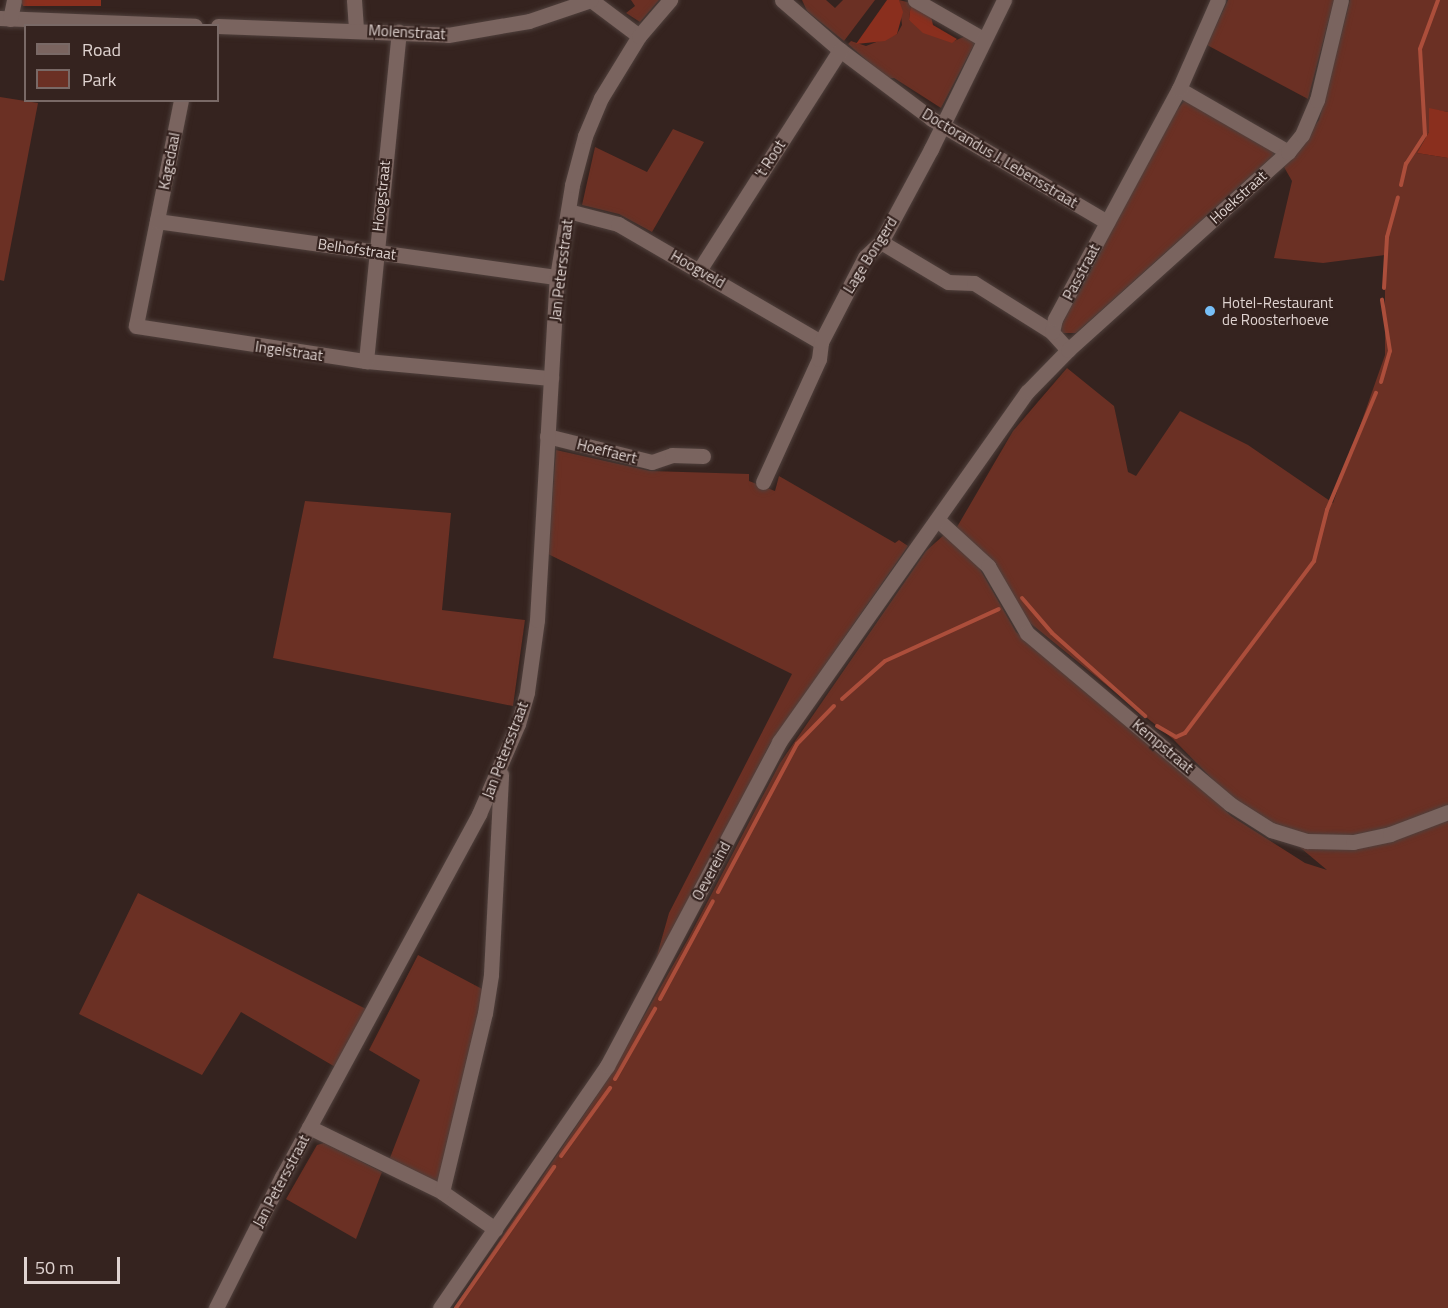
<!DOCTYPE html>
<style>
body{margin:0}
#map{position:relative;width:1448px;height:1308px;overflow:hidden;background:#35231f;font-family:"Titillium Web",sans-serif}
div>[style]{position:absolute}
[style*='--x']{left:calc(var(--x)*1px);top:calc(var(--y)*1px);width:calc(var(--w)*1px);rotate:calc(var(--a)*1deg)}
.green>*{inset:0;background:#6b3024}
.forest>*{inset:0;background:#8a2f1e}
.stream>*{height:4px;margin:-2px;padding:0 2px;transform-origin:2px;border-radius:2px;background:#ac4e3b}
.roads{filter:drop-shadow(0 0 2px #4f403c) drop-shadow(0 0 2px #4f403c)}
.minor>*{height:15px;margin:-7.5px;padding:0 7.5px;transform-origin:7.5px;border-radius:7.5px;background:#7a645f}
.dots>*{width:16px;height:16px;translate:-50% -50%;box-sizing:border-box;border:3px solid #35231f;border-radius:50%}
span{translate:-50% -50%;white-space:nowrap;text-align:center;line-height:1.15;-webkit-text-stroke:4.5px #35231f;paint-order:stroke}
.street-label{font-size:15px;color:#dfd3d0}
.poi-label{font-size:15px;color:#dfd3d0}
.left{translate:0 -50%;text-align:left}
.legend{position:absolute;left:24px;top:24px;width:195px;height:78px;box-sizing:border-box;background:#35231f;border:2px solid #796966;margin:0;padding:8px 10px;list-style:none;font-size:18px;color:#dfd3d0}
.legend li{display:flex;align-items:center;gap:12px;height:30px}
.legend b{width:30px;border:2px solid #796966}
.scale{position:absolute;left:24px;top:1257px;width:96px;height:27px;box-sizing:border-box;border:3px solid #dfd3d0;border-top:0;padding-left:8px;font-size:18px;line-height:21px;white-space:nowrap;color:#dfd3d0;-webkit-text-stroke:4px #35231f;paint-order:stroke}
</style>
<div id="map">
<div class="green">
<div style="clip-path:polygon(631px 0,659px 0,640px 22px,626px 13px,635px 6px)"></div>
<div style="clip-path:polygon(802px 0,826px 0,835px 8px,843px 0,875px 0,844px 41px,807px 11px)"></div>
<div style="clip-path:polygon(899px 0,911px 3px,909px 20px,954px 41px,966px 36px,976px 41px,941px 108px,894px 78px,887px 78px,848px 44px,851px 41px,866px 46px,897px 34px,902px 25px)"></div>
<div style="clip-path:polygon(1228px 0,1334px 0,1308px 99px,1207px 45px)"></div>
<div style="clip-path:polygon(1350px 0,1448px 0,1448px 112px,1429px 109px,1429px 132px,1417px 153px,1448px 158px,1448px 807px,1406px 824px,1338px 838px,1281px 830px,1229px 796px,1173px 739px,1030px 623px,957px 527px,1013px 431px,1067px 368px,1114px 406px,1128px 472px,1136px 476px,1180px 411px,1248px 445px,1333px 503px,1385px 355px,1385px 255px,1323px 263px,1274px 258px,1292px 181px,1284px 167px,1319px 120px)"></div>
<div style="clip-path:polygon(0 97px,38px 103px,4px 281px,0 280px)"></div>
<div style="clip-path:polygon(1186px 99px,1272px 148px,1274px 155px,1076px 333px,1062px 333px,1060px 328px,1167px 122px)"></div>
<div style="clip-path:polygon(673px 129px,704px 142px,652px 232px,619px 214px,582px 205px,595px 147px,647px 172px)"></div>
<div style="clip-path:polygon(556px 450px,650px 471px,749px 474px,749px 481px,775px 491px,779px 476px,895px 543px,899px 540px,908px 546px,770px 744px,652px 973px,669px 913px,792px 674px,548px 554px)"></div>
<div style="clip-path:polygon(305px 501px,451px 513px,442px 610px,525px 620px,513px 706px,273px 658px)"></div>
<div style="clip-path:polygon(945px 534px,977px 564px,1016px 632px,1194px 780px,1231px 816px,1305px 863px,1327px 870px,1296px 844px,1325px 846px,1448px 818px,1448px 1308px,454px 1308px,608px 1079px,688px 939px,780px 763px,926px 551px)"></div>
<div style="clip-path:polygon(138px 893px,368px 1010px,337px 1068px,241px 1012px,202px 1075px,79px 1014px)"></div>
<div style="clip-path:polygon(418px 955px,484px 990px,438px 1188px,388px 1163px,420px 1080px,369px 1050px)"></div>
<div style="clip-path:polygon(324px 1143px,382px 1172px,356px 1239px,286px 1199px,317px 1145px)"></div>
</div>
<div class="forest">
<div style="clip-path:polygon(20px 0,101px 0,101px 6px,23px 6px)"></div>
<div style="clip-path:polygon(887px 0,899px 0,903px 12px,897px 34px,885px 41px,856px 44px)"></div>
<div style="clip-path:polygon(911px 3px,931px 16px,933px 25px,957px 39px,952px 43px,923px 33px,909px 20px)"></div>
<div style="clip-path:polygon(1429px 108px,1448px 112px,1448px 158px,1417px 153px,1429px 132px)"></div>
</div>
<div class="stream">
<div style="--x:1401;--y:185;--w:22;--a:-77"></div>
<div style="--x:1406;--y:164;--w:35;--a:-57"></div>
<div style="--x:1425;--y:135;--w:86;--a:-93.3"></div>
<div style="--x:1420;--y:49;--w:52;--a:-69.8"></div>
<div style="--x:1384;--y:288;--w:51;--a:-86.6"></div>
<div style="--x:1387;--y:237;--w:41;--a:-74.6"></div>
<div style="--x:1381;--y:382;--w:32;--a:-74"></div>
<div style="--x:1390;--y:351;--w:52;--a:-98.9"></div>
<div style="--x:1022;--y:598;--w:46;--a:49.4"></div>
<div style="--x:1052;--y:633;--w:125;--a:41.7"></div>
<div style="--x:842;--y:699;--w:57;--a:-41.5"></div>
<div style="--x:885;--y:661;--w:125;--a:-24.5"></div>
<div style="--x:1157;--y:726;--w:22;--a:30"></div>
<div style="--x:1176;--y:737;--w:10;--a:-24"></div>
<div style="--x:1185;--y:733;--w:215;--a:-53.1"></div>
<div style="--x:1314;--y:561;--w:53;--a:-75.7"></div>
<div style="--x:1327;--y:510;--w:127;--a:-67.3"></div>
<div style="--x:718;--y:892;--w:168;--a:-61.9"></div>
<div style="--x:797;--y:744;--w:53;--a:-45.8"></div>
<div style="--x:660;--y:999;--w:111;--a:-61.6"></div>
<div style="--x:615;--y:1079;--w:81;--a:-60.3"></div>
<div style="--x:561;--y:1156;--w:84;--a:-54.2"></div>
<div style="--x:456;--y:1308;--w:172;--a:-55.2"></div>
</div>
<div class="roads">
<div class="minor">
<div style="--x:354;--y:0;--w:29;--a:86"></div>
<div style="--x:591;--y:0;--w:60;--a:36.9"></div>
<div style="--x:782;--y:0;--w:77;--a:40.8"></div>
<div style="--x:840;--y:50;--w:115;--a:36.9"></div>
<div style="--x:932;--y:119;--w:203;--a:30.5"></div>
<div style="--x:915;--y:0;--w:78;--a:29.8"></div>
<div style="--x:0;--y:18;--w:195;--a:2.3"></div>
<div style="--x:10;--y:19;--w:19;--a:-78"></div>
<div style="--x:218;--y:26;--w:230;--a:2.2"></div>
<div style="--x:448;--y:35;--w:82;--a:-9.8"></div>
<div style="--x:529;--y:21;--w:65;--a:-18.7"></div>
<div style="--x:1179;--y:89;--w:126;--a:30"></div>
<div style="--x:181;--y:100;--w:230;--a:101.3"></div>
<div style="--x:136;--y:326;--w:233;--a:8.7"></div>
<div style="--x:366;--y:361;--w:186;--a:5.3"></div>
<div style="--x:568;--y:211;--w:52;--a:14.6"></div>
<div style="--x:618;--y:224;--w:235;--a:30.2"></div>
<div style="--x:157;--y:221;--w:404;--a:8"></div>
<div style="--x:881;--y:242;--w:78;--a:30.8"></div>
<div style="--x:948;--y:282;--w:26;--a:2"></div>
<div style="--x:974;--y:283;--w:92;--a:32.1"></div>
<div style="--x:700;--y:269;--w:260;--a:-57.4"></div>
<div style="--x:1068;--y:350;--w:24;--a:-132"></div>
<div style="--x:1052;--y:332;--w:13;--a:-77"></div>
<div style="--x:1055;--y:319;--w:261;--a:-61.7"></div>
<div style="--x:1179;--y:89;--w:97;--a:-66.3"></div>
<div style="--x:366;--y:361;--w:331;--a:-84.3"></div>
<div style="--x:547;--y:436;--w:108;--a:13.9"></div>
<div style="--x:652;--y:462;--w:21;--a:-19"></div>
<div style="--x:672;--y:455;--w:31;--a:2"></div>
<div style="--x:763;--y:482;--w:135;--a:-65.5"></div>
<div style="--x:819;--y:359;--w:17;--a:-83"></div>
<div style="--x:821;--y:342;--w:96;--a:-62.6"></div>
<div style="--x:865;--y:257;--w:22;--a:-43"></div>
<div style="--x:881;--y:242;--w:106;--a:-61.7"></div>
<div style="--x:931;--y:149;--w:166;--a:-63.9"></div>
<div style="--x:939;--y:521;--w:67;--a:42.6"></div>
<div style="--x:988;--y:566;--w:78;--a:59.8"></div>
<div style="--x:1027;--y:633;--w:265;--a:40.1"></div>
<div style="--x:1230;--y:804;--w:49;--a:32.4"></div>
<div style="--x:1271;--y:830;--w:38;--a:17"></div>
<div style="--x:1307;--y:841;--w:46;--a:1.2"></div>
<div style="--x:1353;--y:842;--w:38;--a:-12"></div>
<div style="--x:1390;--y:834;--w:62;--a:-20.8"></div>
<div style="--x:309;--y:1127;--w:148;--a:26"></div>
<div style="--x:442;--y:1192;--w:65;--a:34.9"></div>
<div style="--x:442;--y:1192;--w:184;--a:-76.5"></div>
<div style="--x:485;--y:1013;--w:39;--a:-81"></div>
<div style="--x:491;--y:974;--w:200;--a:-87.1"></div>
<div style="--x:216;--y:1308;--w:147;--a:-63.3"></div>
<div style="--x:282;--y:1177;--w:413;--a:-61.5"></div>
<div style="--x:479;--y:814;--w:98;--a:-66.6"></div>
<div style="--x:518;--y:724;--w:33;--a:-74"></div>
<div style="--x:527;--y:692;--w:73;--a:-82.1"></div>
<div style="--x:537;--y:620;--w:344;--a:-86.7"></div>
<div style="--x:557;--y:277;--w:93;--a:-80.7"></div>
<div style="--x:572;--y:185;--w:51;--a:-75.1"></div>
<div style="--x:585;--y:136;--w:41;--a:-67.2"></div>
<div style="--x:601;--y:98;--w:73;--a:-58.5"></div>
<div style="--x:639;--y:36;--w:48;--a:-49.3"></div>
<div style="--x:440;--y:1308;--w:294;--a:-55.4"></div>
<div style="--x:607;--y:1066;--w:367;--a:-62"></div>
<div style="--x:779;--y:742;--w:429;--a:-54.7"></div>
<div style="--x:1027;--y:392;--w:59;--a:-45.7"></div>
<div style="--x:1068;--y:350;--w:296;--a:-42"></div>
<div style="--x:1288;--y:152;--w:22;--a:-51"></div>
<div style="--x:1302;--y:135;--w:38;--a:-67"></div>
<div style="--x:1317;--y:100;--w:103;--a:-76.5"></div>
</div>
</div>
<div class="dots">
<div style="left:1210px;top:311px;background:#77bff7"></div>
</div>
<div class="street-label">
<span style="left:407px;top:32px;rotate:3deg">Molenstraat</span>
<span style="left:1000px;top:158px;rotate:31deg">Doctorandus J. Lebensstraat</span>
<span style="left:770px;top:159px;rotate:-57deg">'t Root</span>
<span style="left:169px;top:161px;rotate:-79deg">Kagedaal</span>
<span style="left:381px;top:196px;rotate:-84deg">Hoogstraat</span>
<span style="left:1238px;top:197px;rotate:-42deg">Hoekstraat</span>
<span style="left:357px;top:249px;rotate:8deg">Belhofstraat</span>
<span style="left:870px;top:255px;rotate:-58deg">Lage Bongerd</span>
<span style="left:698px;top:269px;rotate:30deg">Hoogveld</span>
<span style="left:561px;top:270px;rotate:-83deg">Jan Petersstraat</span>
<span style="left:1081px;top:272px;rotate:-62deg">Passtraat</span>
<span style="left:289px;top:351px;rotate:8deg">Ingelstraat</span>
<span style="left:607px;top:451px;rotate:14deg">Hoeffaert</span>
<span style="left:1163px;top:746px;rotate:40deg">Kempstraat</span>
<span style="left:505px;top:750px;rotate:-69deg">Jan Petersstraat</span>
<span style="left:711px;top:871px;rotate:-62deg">Oevereind</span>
<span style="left:281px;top:1181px;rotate:-62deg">Jan Petersstraat</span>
</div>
<div class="poi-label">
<span class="left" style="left:1222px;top:311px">Hotel-Restaurant<br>de Roosterhoeve</span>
</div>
<ul class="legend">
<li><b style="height:8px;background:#7a645f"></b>Road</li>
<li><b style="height:16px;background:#6b3024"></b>Park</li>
</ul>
<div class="scale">50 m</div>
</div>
